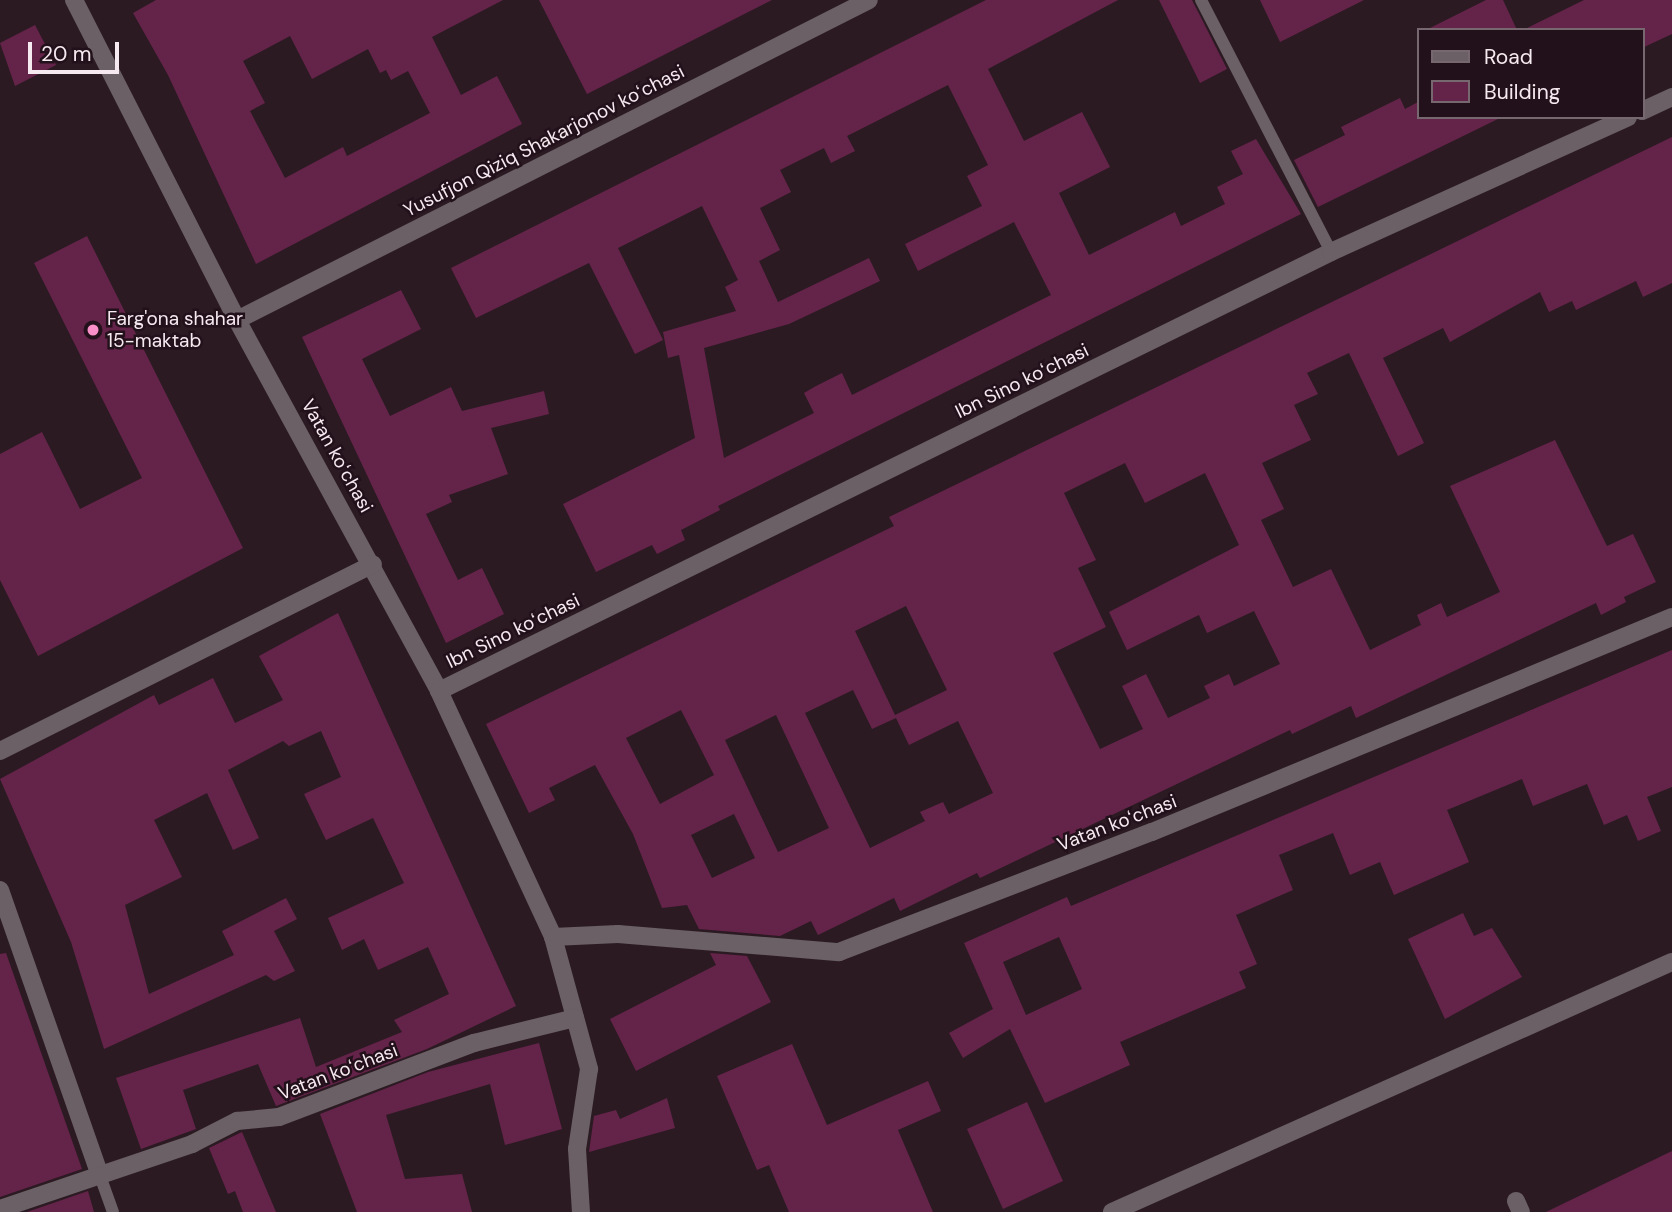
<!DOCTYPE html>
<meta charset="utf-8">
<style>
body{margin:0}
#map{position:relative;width:1672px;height:1212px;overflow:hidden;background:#2c1a23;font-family:"DM Sans",sans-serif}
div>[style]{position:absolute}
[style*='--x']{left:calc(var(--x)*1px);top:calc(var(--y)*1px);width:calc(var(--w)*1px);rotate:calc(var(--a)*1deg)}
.building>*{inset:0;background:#642349}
.service>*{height:12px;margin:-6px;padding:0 6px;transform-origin:6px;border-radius:6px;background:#6a6065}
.minor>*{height:18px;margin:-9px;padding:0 9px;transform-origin:9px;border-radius:9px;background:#6a6065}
.dots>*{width:19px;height:19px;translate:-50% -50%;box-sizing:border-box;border:4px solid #22111a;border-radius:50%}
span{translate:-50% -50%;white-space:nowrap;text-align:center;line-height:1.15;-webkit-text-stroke:5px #22111a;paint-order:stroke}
.street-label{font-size:19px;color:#f6e9ef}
.poi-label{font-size:19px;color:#f6e9ef}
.left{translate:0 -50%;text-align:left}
.legend{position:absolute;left:1417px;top:28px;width:228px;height:91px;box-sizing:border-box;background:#22111a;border:2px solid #77676f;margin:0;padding:9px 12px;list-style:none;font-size:21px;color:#f6e9ef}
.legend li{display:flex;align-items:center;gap:14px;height:35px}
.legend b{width:35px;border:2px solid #77676f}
.scale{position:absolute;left:28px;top:42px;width:91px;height:32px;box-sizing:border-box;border:4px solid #f6e9ef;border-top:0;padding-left:9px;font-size:21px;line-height:24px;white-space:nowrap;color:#f6e9ef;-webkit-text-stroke:5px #22111a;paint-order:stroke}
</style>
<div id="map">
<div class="building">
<div style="clip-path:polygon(evenodd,156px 0,503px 0,432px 37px,461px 95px,497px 76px,522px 124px,256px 264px,168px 75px,133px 13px,156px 0,290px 36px,312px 79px,368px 49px,380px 73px,386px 70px,391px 80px,408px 71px,430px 113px,347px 156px,343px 147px,285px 178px,250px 111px,265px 103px,243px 61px,290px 36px)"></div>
<div style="clip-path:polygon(539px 0,772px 0,587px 94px)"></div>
<div style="clip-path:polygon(evenodd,986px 0,1118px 0,988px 69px,1024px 141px,1082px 112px,1110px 167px,1059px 193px,1089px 255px,1175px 212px,1181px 226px,1225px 204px,1217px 187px,1243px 174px,1231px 151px,1256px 139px,1301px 214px,718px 506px,720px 510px,681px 530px,685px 540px,657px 554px,652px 545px,596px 572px,563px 504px,695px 438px,679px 355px,668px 358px,663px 332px,736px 311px,725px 287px,738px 280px,702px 206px,618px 248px,663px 340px,635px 354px,589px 263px,476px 318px,451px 268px,986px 0,948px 85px,988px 165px,967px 176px,982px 206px,905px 244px,918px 271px,1014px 222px,1051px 295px,852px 395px,842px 373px,816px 386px,804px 393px,814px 413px,724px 458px,704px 348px,789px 324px,880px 281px,869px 258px,778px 302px,759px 261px,780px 250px,760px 208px,791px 192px,780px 170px,824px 148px,831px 163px,855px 151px,847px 136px,948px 85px)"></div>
<div style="clip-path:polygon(1159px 0,1192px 0,1227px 69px,1200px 83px)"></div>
<div style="clip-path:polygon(1260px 0,1364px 0,1280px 42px)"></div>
<div style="clip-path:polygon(1486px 0,1503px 0,1517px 30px,1426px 30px)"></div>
<div style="clip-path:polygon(1584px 0,1672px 0,1672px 34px,1642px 48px,1642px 30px,1523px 30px)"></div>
<div style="clip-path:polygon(35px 25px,56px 65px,15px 86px,0 43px)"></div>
<div style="clip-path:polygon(1400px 98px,1405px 109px,1418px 102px,1418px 117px,1502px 117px,1318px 207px,1294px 160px,1345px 135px,1341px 127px)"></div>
<div style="clip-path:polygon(evenodd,1672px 137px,1672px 283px,1643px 297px,1636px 281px,1576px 310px,1572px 301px,1549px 312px,1540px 292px,1450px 342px,1443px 328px,1383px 358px,1424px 443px,1398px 456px,1349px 353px,1307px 373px,1318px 394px,1294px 405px,1311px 440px,1262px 463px,1284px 509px,1261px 520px,1293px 587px,1331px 569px,1370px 650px,1421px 625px,1417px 615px,1441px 603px,1447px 617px,1500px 592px,1450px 486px,1555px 440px,1607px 546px,1633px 534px,1656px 582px,1624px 597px,1626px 602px,1601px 615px,1596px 603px,1356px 718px,1351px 706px,1292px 734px,1290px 730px,980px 878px,977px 873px,900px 911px,894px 898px,818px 935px,811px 921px,780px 936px,699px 929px,687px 905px,662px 908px,633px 834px,595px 765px,549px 788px,555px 800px,529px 813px,486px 724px,894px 526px,889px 517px,1672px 137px,1125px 463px,1145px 503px,1205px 473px,1239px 545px,1109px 612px,1127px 650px,1199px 615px,1207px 633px,1254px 611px,1280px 664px,1234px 686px,1229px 674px,1204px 686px,1210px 698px,1168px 718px,1146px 674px,1122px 686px,1143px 729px,1100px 749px,1053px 653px,1106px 627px,1078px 568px,1096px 560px,1064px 493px,1125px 463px,1672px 137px,906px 606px,947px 690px,895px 715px,855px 631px,906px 606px,1672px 137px,853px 690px,872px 729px,896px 718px,909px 745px,958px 721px,993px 793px,949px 814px,943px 802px,920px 812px,925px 821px,870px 848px,805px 713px,853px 690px,1672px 137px,681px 710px,714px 775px,660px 804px,626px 738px,681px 710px,1672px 137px,776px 715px,829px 828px,778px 852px,725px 740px,776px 715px,1672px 137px,734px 814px,755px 858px,712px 878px,691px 835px,734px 814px)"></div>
<div style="clip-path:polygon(87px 236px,243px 548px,38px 656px,0 580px,0 454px,42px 432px,80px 509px,142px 478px,34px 263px)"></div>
<div style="clip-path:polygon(401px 290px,421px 329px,362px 359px,390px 416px,451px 387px,462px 411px,544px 391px,549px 414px,491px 428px,508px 474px,449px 495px,452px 502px,426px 514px,458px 580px,482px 568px,504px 614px,446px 643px,302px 337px)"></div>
<div style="clip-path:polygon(338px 613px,516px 1006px,427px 1049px,276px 1106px,258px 1064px,183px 1090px,196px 1129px,141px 1149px,116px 1078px,300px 1018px,316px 1067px,402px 1032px,394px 1020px,449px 994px,428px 947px,378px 970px,364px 939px,342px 950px,328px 918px,404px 883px,373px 818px,326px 840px,304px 794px,341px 777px,321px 731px,289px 746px,283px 741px,228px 770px,259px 838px,233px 850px,207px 793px,154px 820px,182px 877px,125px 905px,149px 994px,234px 955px,222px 931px,286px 898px,297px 919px,274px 931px,295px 971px,274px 981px,266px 975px,104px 1049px,71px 942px,0 779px,154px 695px,159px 705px,213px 678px,235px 723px,283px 700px,259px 656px)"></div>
<div style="clip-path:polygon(evenodd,1672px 650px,1672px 787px,1647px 797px,1661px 831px,1638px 841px,1627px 815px,1604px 825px,1587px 784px,1533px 806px,1522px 779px,1447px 810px,1469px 862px,1394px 895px,1380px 862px,1350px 875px,1333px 833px,1279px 855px,1293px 890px,1236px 915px,1257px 964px,1239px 972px,1246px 988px,1120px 1042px,1130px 1065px,1045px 1103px,1010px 1029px,963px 1058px,949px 1033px,993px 1009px,964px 943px,1067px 897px,1071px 906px,1672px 650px,1059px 937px,1082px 989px,1026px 1015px,1003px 962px,1059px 937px)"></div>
<div style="clip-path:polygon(1463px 913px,1474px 936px,1492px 928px,1522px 977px,1445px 1019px,1408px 939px)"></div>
<div style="clip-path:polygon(6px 953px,82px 1169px,0 1197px,0 954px)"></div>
<div style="clip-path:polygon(710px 953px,747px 956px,771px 1002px,636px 1071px,610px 1019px,716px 965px)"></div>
<div style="clip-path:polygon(539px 1043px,562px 1129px,505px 1145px,490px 1084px,386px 1115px,405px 1179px,462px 1174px,472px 1212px,357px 1212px,320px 1114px,428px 1072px)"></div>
<div style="clip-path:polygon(792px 1044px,827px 1125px,928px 1081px,941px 1111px,898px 1130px,933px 1212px,789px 1212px,769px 1165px,757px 1170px,717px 1076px)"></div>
<div style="clip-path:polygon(667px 1098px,675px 1128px,589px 1152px,594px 1116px,616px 1110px,620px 1119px)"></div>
<div style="clip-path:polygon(1027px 1102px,1063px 1181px,1003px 1209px,967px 1129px)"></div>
<div style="clip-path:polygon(242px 1132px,276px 1212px,243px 1212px,235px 1191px,228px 1194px,209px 1148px)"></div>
<div style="clip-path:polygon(1672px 1151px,1672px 1212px,1546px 1212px)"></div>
<div style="clip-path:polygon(88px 1191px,94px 1212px,27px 1212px)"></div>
</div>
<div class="service">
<div style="--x:1201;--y:0;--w:284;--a:62.7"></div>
<div style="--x:99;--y:1173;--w:41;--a:70.3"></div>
</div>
<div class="minor">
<div style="--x:74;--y:0;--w:359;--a:63"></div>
<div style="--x:237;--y:320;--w:422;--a:61.4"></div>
<div style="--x:439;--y:691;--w:271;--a:65.1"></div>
<div style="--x:553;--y:937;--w:137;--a:74.7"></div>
<div style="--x:589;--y:1069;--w:81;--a:98.5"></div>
<div style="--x:577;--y:1149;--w:63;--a:86.4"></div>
<div style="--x:1642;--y:111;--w:33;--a:-25"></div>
<div style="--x:237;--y:320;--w:708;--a:-26.85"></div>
<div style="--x:439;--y:691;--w:994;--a:-26.2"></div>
<div style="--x:1331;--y:252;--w:326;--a:-24.4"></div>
<div style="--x:0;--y:751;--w:417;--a:-26.6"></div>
<div style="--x:0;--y:890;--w:300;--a:70.7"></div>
<div style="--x:553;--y:937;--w:65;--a:-2.6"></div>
<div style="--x:618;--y:934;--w:222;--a:4.7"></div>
<div style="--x:839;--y:952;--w:335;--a:-21"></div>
<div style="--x:1152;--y:832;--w:563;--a:-22.46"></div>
<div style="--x:1516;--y:1201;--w:12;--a:66"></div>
<div style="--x:0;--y:1209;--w:203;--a:-18.7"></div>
<div style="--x:192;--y:1144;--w:51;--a:-27.1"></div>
<div style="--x:237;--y:1121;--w:42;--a:-5.4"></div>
<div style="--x:279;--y:1117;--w:209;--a:-20.8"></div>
<div style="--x:474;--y:1043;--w:104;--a:-13.9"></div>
<div style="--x:1112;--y:1212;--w:613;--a:-24.06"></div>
</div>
<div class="dots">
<div style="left:93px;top:330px;background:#f98fc9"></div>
</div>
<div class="street-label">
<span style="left:544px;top:141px;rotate:-27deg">Yusufjon Qiziq Shakarjonov koʻchasi</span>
<span style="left:1022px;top:381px;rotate:-26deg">Ibn Sino koʻchasi</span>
<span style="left:337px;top:456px;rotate:61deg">Vatan koʻchasi</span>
<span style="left:513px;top:631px;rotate:-26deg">Ibn Sino koʻchasi</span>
<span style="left:1117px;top:823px;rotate:-21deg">Vatan koʻchasi</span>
<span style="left:338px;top:1072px;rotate:-21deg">Vatan koʻchasi</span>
</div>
<div class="poi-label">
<span class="left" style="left:107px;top:330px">Farg'ona shahar<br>15-maktab</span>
</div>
<ul class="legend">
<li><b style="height:9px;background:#6a6065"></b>Road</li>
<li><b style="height:19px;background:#642349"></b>Building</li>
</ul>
<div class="scale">20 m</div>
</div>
